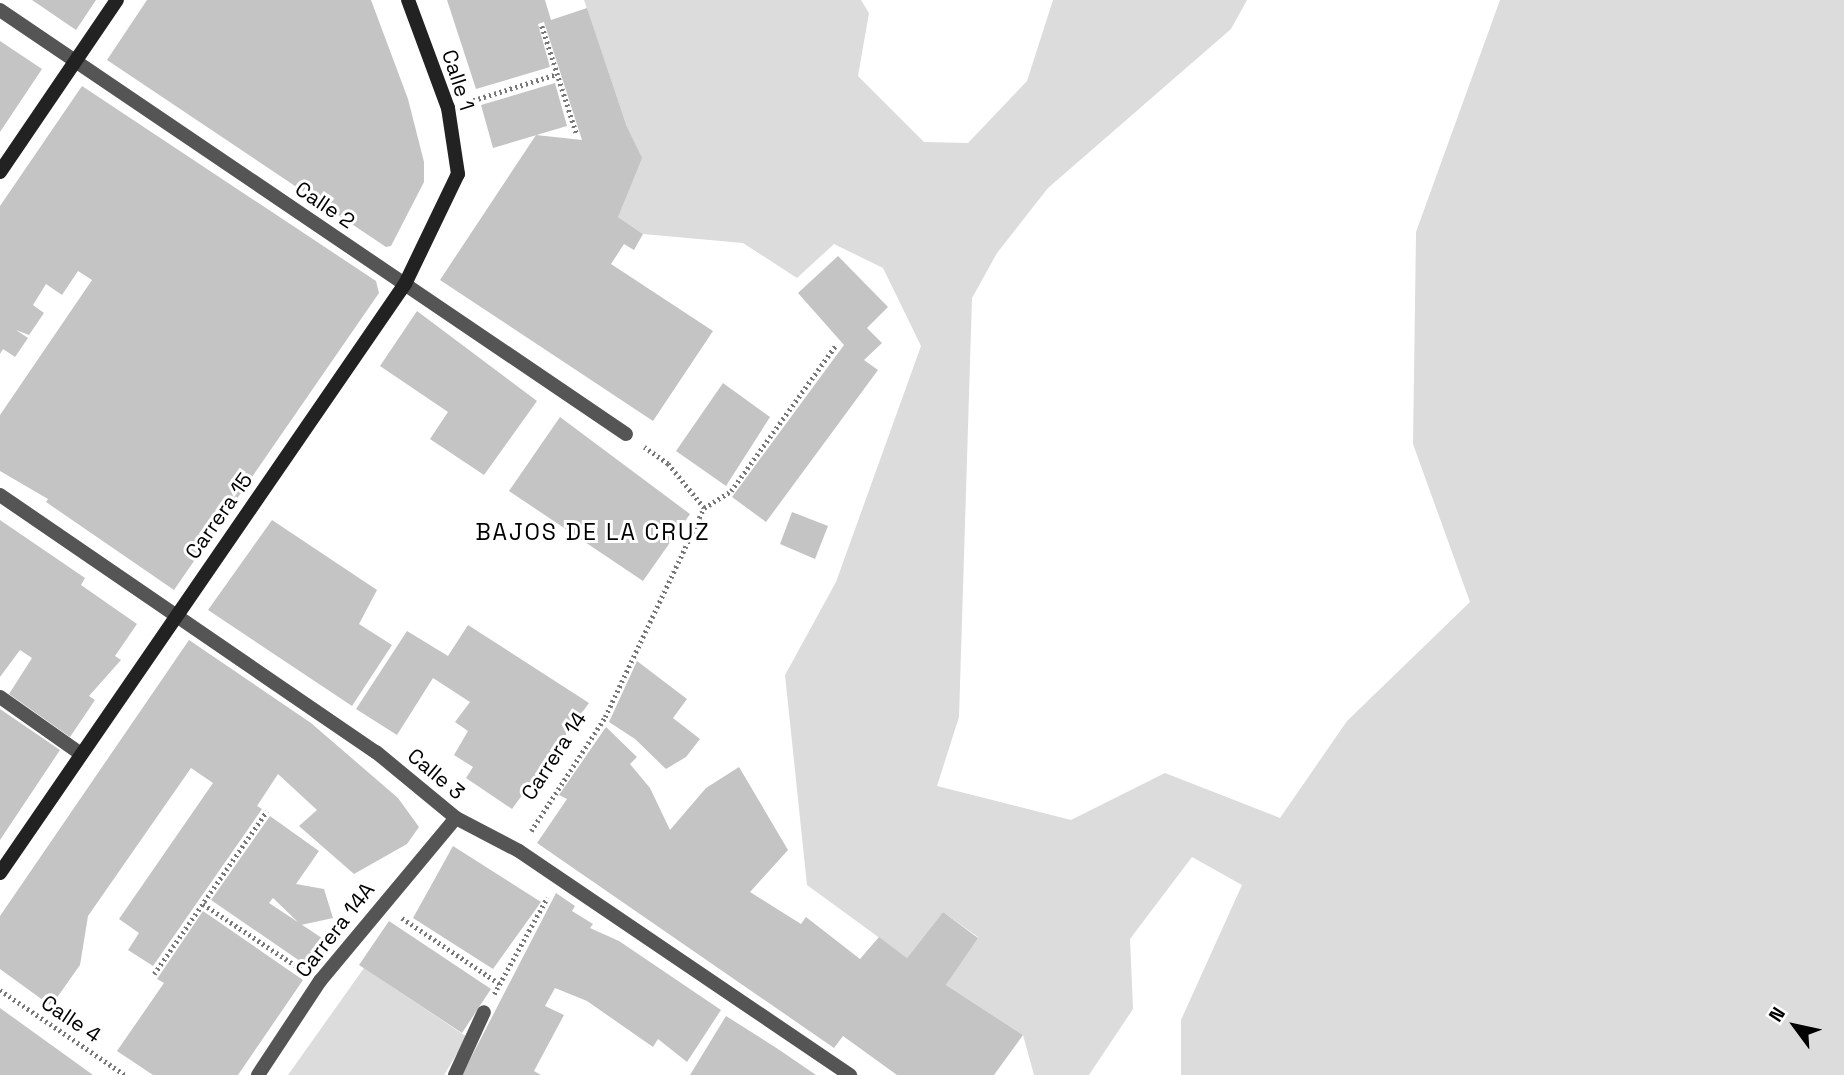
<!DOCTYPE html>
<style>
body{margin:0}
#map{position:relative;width:1844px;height:1075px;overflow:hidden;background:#fff;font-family:"Space Grotesk",sans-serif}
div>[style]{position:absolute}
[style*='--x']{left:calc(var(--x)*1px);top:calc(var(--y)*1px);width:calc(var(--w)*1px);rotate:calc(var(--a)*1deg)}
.green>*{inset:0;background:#dcdcdc}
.building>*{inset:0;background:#c4c4c4}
.path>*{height:4.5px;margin-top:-2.25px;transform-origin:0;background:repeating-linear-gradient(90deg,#777 0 2px,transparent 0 5.5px)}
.lane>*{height:14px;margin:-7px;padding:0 7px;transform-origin:7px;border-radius:7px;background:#555}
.street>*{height:14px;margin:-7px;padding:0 7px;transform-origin:7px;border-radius:7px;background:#555}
.secondary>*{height:14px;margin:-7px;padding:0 7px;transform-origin:7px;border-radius:7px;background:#222}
span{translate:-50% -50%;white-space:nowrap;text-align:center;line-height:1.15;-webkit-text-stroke:6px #fff;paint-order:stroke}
.street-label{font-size:21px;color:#000}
.neighbourhood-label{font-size:23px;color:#000;letter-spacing:2px}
.north{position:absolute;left:1760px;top:991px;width:70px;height:70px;-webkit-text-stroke:5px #fff;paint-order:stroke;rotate:303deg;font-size:19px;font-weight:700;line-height:28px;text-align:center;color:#000}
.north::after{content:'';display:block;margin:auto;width:24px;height:32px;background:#000;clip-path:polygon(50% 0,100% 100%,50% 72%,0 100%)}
</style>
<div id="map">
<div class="green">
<div style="clip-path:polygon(584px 0,861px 0,869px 13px,858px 76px,924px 142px,968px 143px,1027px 81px,1053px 0,1247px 0,1231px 29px,1048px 188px,997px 253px,972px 298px,959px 717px,937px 786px,1071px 820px,1165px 773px,1280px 818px,1347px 721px,1470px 602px,1413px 444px,1416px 232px,1500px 0,1844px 0,1844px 1075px,1181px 1075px,1181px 1020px,1242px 885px,1192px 857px,1130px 939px,1133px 1009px,1089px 1075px,1034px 1075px,1023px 1035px,946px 985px,978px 937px,943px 912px,907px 958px,807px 885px,785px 675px,836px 582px,921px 346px,883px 268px,834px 244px,797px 278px,743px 243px,643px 234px,618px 217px,627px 127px)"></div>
<div style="clip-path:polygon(364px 968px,467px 1037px,444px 1075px,288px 1075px)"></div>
</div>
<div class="building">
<div style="clip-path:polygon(32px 0,96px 0,76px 30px)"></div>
<div style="clip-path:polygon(147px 0,371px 0,408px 99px,424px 162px,424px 182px,391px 246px,386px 247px,107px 60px)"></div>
<div style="clip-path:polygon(447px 0,545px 0,551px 20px,587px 8px,627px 127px,642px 158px,618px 217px,643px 234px,634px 250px,624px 244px,611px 264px,713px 331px,653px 421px,440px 280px,536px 135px,582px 140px,544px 22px,538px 24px,550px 67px,476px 89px)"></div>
<div style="clip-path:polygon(0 41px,42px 69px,0 132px)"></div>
<div style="clip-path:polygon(555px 83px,567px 126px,493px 148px,481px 105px)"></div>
<div style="clip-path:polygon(82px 86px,376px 281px,379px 293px,174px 590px,46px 502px,48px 499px,0 471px,0 415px,92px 280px,78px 271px,62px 295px,46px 284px,33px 305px,44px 313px,29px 335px,16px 330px,28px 338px,15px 357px,3px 349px,0 354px,0 206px)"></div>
<div style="clip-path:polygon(838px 256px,888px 307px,867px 328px,882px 343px,864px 360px,878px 370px,766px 522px,732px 497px,844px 345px,798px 293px)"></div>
<div style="clip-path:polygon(417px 311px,537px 401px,484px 475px,430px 439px,448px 412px,380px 366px)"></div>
<div style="clip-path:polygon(723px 383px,770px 417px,726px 486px,676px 451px)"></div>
<div style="clip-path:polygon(560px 417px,690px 514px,643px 581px,509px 491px)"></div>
<div style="clip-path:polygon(792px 512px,828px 526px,815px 559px,780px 544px)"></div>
<div style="clip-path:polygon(0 520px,85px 578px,81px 585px,137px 624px,115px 656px,121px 660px,89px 696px,95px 700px,70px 737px,9px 694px,32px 658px,20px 650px,0 677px)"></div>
<div style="clip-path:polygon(272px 520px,377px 590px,359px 624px,392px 645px,352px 706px,208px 610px)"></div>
<div style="clip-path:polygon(468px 625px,589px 703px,512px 809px,466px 778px,473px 767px,454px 755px,468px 731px,455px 722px,470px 702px,433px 678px,397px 735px,356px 709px,407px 631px,448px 656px)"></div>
<div style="clip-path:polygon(189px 640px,311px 723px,398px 798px,419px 827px,407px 844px,354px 874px,299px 826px,317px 810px,278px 774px,257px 806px,262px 809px,153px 966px,128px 950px,139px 933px,119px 919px,213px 783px,191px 768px,88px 916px,80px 965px,51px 1006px,0 969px,0 916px)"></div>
<div style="clip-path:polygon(637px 661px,687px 699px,673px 718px,700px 739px,686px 757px,666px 769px,635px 739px,609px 722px)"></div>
<div style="clip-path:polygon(0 709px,60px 750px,0 840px)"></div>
<div style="clip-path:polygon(606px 727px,637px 757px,630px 764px,650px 788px,670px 830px,706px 788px,739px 767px,788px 850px,750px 892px,801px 924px,806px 917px,860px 959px,879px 937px,907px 958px,943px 912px,978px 938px,946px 985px,1023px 1035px,994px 1075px,897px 1075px,843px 1036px,834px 1048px,537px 843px,567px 799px,559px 795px)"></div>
<div style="clip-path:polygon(270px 816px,319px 851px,296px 884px,324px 889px,333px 918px,301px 925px,273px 898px,269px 903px,331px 944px,313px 970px,211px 900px)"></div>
<div style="clip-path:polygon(453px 846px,541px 902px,493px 969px,413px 918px)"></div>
<div style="clip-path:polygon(556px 893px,575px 906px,572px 911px,593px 924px,590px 928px,619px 941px,721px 1010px,687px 1062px,658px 1039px,653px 1047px,587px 1001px,555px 988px,545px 1006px,564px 1015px,534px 1071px,541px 1075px,462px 1075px)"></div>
<div style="clip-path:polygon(203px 911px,303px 980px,238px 1075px,153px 1075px,117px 1051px,164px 983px,157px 979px)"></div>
<div style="clip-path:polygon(389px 921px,491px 989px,462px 1033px,359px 965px)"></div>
<div style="clip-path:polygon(0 1008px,57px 1049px,93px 1075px,0 1075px)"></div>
<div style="clip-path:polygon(726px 1016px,778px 1049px,816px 1075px,690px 1075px)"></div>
</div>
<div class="path">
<div style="--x:542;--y:26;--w:114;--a:72.2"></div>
<div style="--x:468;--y:102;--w:93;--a:-17.5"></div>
<div style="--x:704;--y:508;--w:32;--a:-32"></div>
<div style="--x:731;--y:491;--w:180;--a:-54.3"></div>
<div style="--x:531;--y:831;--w:136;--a:-57"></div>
<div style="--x:605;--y:717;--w:231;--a:-64.7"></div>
<div style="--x:704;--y:508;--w:57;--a:-129.3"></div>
<div style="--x:668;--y:464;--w:29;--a:-145"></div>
<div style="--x:203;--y:904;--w:118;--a:33.6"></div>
<div style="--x:402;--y:918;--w:118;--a:34"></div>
<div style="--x:154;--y:974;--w:198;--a:-55.3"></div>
<div style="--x:0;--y:990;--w:151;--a:34.2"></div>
<div style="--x:494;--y:994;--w:110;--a:-61.1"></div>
</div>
<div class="lane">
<div style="--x:0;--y:697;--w:99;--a:35.1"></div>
</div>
<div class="street">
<div style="--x:0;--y:10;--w:756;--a:34.11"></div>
<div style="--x:0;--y:495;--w:455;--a:34.4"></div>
<div style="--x:376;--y:752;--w:104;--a:39.5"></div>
<div style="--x:456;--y:818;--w:71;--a:27.6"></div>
<div style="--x:519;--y:851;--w:400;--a:34.1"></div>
<div style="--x:258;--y:1075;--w:113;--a:-56.6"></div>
<div style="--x:320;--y:981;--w:212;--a:-50.2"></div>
<div style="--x:455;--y:1075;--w:69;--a:-65.3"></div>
</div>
<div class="secondary">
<div style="--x:0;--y:172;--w:208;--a:-55.8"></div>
<div style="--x:0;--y:873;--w:715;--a:-55.49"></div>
<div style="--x:405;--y:284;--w:122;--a:-64.3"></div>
<div style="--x:458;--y:174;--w:67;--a:-98.6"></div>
<div style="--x:448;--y:108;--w:115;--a:-110.3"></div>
</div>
<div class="street-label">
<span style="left:458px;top:80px;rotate:72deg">Calle 1</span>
<span style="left:325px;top:205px;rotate:34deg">Calle 2</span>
<span style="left:219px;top:516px;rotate:-55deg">Carrera 15</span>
<span style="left:554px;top:756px;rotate:-57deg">Carrera 14</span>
<span style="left:436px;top:774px;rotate:40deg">Calle 3</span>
<span style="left:335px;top:930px;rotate:-52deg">Carrera 14A</span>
<span style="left:71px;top:1019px;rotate:34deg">Calle 4</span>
</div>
<div class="neighbourhood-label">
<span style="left:593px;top:532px">BAJOS DE LA CRUZ</span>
</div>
<div class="north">N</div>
</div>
